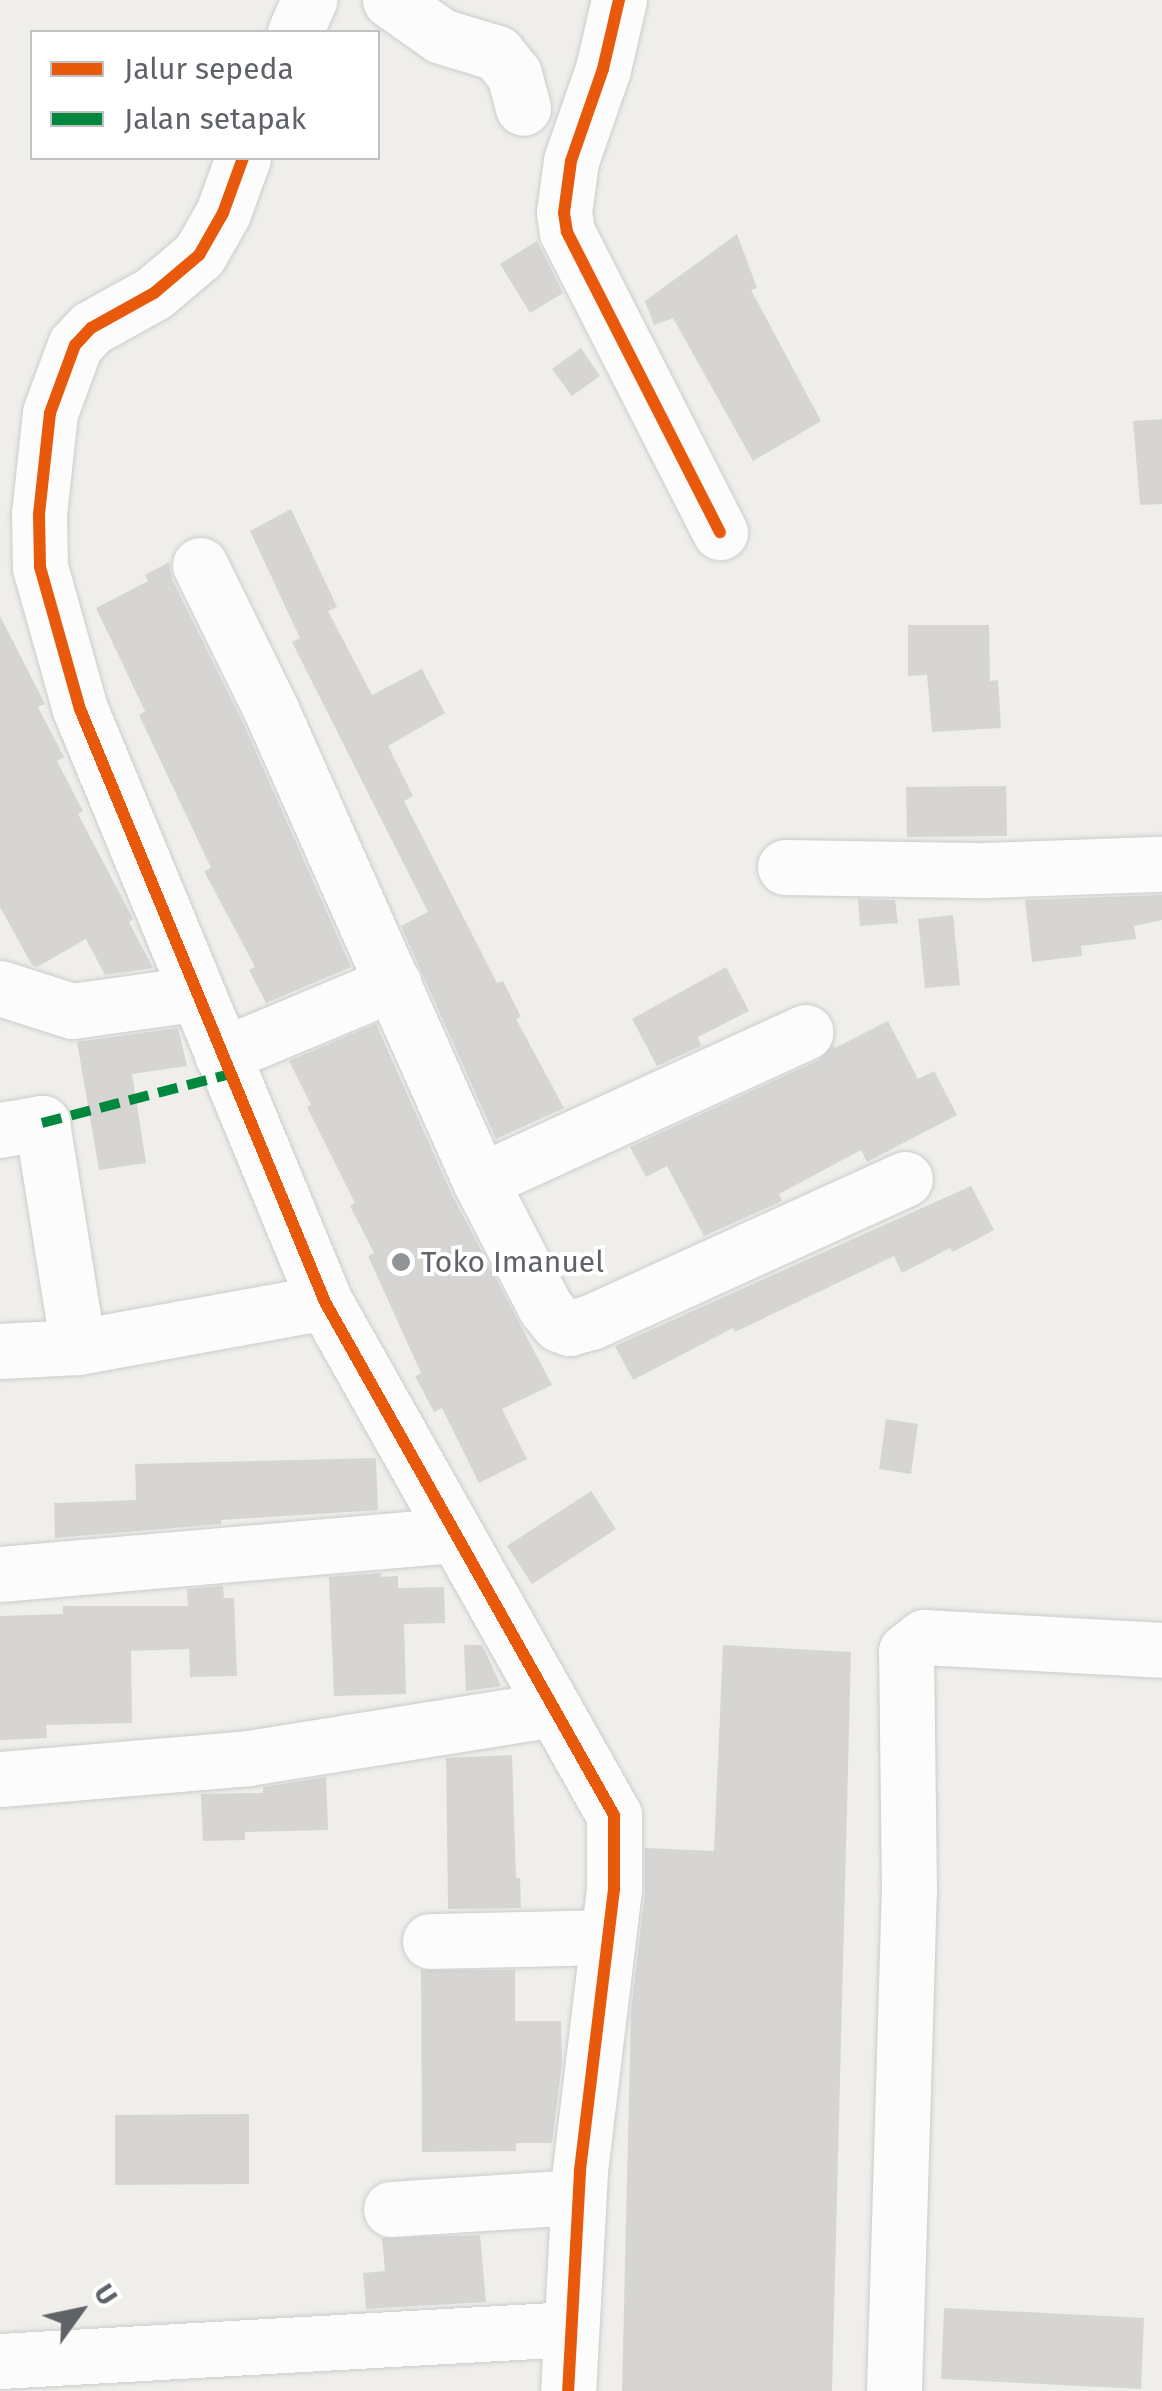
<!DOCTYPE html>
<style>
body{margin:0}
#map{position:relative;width:1162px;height:2391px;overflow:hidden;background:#efeeea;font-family:"Fira Sans",sans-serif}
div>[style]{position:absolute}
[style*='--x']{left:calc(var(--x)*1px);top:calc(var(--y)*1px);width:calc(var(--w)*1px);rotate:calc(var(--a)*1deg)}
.building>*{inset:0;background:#d6d5d3}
.roads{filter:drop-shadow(0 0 2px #cbcccc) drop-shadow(0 0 2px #cbcccc)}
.minor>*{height:55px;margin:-27.5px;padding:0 27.5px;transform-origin:27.5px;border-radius:27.5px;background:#fdfcfc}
.quiet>*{height:10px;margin-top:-5px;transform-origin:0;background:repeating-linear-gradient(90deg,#00873e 0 20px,transparent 0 30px)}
.cycleway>*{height:12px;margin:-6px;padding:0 6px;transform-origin:6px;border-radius:6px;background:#e8590c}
.dots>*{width:28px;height:28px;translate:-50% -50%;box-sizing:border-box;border:5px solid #fff;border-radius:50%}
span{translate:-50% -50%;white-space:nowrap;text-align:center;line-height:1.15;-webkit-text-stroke:8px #fff;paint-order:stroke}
.poi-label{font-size:30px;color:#5f6368}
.left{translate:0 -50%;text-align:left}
.legend{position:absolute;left:30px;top:30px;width:350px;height:130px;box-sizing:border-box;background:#fff;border:2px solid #bfc1c3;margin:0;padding:12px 18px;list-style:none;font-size:30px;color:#5f6368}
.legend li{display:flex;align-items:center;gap:20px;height:50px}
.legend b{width:50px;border:2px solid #bfc1c3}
.north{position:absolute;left:30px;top:2261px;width:100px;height:100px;-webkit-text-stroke:8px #fff;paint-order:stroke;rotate:57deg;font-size:28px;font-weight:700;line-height:40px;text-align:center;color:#5f6368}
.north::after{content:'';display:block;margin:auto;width:35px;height:45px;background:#5f6368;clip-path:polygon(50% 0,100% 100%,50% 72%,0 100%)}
</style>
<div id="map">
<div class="building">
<div style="clip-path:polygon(737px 234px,757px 288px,751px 290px,821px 421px,753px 461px,673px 318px,654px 325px,645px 301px)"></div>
<div style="clip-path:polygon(537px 241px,563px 293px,530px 313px,500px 264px)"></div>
<div style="clip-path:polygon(581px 348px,600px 376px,572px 396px,552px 369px)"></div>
<div style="clip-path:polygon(1162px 419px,1162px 504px,1140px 505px,1133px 421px)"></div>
<div style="clip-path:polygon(291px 509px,337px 607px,328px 611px,372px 695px,422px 669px,445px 713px,388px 746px,413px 796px,404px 801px,497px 983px,503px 981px,521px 1017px,516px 1019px,564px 1108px,496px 1139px,401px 926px,428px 912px,292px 642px,300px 638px,250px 531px)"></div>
<div style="clip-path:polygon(169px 562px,172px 579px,244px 725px,351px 967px,266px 1003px,249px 970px,255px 967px,204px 871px,211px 868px,139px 715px,145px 711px,96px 608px,148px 581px,145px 575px)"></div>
<div style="clip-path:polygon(0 616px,45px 704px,38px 707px,64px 757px,57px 761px,83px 811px,78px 814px,130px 913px,133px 919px,129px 922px,153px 968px,105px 975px,86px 939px,37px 967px,32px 965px,0 907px)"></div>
<div style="clip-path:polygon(908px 625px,989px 625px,990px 681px,998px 680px,1001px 728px,932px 732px,927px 675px,908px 676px)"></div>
<div style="clip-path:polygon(1006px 786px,1007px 836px,907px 837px,906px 787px)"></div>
<div style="clip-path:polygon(1162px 895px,1162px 920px,1134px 926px,1136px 939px,1081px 946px,1082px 956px,1032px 962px,1025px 900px)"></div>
<div style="clip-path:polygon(858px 899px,895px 900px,898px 923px,860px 926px)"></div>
<div style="clip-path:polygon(953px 915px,960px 985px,925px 988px,918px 919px)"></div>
<div style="clip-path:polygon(726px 967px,749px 1011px,698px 1037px,701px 1046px,657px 1066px,632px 1019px)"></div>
<div style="clip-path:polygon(888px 1021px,918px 1079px,934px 1071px,957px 1115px,867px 1162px,861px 1150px,779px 1194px,782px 1201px,704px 1236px,667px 1166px,646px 1177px,630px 1147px,819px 1060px,833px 1045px,835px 1048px)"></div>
<div style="clip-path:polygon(376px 1024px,452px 1195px,552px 1385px,502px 1409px,527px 1459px,479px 1483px,442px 1408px,434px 1412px,415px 1376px,421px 1373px,368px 1256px,374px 1253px,350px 1206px,355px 1203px,307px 1107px,311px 1105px,289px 1061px)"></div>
<div style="clip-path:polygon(178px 1028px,187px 1066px,132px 1074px,146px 1163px,99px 1170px,77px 1042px)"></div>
<div style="clip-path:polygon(971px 1186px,994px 1230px,953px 1252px,950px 1248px,902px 1273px,894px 1256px,735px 1332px,733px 1328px,633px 1380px,615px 1346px)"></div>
<div style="clip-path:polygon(886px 1419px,918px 1424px,911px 1474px,879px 1469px)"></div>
<div style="clip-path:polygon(376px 1458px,378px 1510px,221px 1520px,221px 1524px,55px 1538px,54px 1503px,136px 1500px,135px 1464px)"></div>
<div style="clip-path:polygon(591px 1491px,616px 1529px,532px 1584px,507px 1546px)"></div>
<div style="clip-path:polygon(381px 1573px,381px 1577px,398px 1576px,398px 1588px,444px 1587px,445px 1623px,404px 1624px,406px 1694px,334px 1696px,329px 1577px)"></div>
<div style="clip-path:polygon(223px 1586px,224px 1598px,234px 1598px,237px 1676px,190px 1677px,189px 1649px,131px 1651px,132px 1723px,46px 1725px,47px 1738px,0 1740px,0 1616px,63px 1614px,63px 1606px,188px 1606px,187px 1589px)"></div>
<div style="clip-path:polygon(464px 1645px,482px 1645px,501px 1686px,466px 1691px)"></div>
<div style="clip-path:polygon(723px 1645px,851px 1652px,832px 2391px,622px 2391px,631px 2011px,645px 1892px,645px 1848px,714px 1851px)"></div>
<div style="clip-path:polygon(512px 1755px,516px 1878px,520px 1878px,521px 1908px,448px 1909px,446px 1758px)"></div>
<div style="clip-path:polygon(326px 1777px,328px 1830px,245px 1832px,245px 1840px,203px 1841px,201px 1794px,263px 1793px,263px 1787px)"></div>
<div style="clip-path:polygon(421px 1970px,515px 1970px,515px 2021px,561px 2021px,562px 2063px,552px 2143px,516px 2143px,516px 2151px,422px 2152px)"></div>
<div style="clip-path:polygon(249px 2114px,249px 2184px,115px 2185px,115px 2115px)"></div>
<div style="clip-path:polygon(480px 2235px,486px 2302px,366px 2309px,363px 2273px,385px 2271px,382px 2238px)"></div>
<div style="clip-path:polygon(944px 2308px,1144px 2318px,1141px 2389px,941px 2379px)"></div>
</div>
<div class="roads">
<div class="minor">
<div style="--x:390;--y:0;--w:62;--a:35.2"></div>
<div style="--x:441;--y:36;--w:59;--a:16.9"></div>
<div style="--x:497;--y:53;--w:27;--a:51"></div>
<div style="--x:514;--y:74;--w:35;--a:75"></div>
<div style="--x:619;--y:0;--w:71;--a:103.1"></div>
<div style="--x:603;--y:69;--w:97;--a:109.2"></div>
<div style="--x:571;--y:161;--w:52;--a:97.7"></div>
<div style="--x:564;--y:213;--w:19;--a:81"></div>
<div style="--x:567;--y:232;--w:337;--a:63"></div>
<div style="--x:295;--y:32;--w:35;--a:-66"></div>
<div style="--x:243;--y:158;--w:59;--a:110"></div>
<div style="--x:223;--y:213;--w:48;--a:119.7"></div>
<div style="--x:199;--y:255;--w:59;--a:139.8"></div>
<div style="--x:154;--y:293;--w:72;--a:150.9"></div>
<div style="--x:91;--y:328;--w:23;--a:133"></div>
<div style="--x:75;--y:345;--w:72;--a:110.2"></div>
<div style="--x:50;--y:413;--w:102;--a:96.2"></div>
<div style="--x:39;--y:514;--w:53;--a:88.9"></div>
<div style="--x:40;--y:567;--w:148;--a:74.3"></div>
<div style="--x:80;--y:709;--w:642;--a:67.55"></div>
<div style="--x:325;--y:1302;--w:589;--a:60.61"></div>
<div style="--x:614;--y:1815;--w:74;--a:90"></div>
<div style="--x:614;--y:1889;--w:285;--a:96.9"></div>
<div style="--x:580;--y:2172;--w:219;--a:93.1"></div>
<div style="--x:200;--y:565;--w:164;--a:63.9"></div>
<div style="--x:272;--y:712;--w:513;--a:66.08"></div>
<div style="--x:480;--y:1181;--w:142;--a:62.7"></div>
<div style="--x:545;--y:1307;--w:22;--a:51"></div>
<div style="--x:559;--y:1324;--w:11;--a:22"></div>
<div style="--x:569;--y:1328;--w:23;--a:-15"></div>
<div style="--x:591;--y:1322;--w:345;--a:-24.5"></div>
<div style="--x:785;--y:867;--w:201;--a:0.9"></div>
<div style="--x:986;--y:870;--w:176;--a:-2"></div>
<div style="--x:0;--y:988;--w:76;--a:17.7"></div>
<div style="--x:72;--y:1011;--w:123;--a:-7.9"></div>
<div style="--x:222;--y:1055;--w:186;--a:-22.7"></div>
<div style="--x:0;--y:1130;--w:43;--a:-9.5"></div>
<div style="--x:42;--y:1123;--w:227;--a:80.9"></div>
<div style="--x:480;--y:1181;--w:358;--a:-24.6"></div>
<div style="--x:0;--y:1351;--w:78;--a:-2.9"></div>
<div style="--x:78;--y:1347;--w:251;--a:-10.3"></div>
<div style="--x:0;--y:1574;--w:456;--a:-4.9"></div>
<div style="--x:0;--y:1779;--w:249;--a:-4.8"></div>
<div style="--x:248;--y:1758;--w:309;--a:-9.1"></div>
<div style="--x:430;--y:1941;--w:176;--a:-1.3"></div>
<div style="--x:391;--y:2209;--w:187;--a:-3.7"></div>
<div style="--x:0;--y:2361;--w:572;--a:-3.21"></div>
<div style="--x:894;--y:2391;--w:499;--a:-88.3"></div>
<div style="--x:909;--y:1892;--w:241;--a:-90.7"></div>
<div style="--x:906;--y:1651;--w:23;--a:-38"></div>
<div style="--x:924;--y:1637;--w:238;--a:3.1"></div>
</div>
</div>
<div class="quiet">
<div style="--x:42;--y:1123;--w:194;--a:-14.6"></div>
</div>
<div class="cycleway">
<div style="--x:619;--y:0;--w:71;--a:103.1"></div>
<div style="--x:603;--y:69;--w:97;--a:109.2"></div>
<div style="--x:571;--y:161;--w:52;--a:97.7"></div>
<div style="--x:564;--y:213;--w:19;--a:81"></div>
<div style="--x:567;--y:232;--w:337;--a:63"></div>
<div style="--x:243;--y:158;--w:59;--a:110"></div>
<div style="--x:223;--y:213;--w:48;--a:119.7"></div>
<div style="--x:199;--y:255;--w:59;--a:139.8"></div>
<div style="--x:154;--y:293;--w:72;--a:150.9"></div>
<div style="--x:91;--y:328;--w:23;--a:133"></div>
<div style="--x:75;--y:345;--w:72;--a:110.2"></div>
<div style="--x:50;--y:413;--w:102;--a:96.2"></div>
<div style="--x:39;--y:514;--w:53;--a:88.9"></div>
<div style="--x:40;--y:567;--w:148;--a:74.3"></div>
<div style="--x:80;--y:709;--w:642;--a:67.55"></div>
<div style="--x:325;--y:1302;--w:589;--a:60.61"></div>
<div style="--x:614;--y:1815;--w:74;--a:90"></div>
<div style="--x:614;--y:1889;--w:285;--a:96.9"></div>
<div style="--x:580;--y:2172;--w:219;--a:93.1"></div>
</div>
<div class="dots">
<div style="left:401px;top:1262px;background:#919496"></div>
</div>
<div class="poi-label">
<span class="left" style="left:421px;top:1262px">Toko Imanuel</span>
</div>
<ul class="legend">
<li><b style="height:12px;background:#e8590c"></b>Jalur sepeda</li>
<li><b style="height:12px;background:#00873e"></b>Jalan setapak</li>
</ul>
<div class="north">U</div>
</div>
